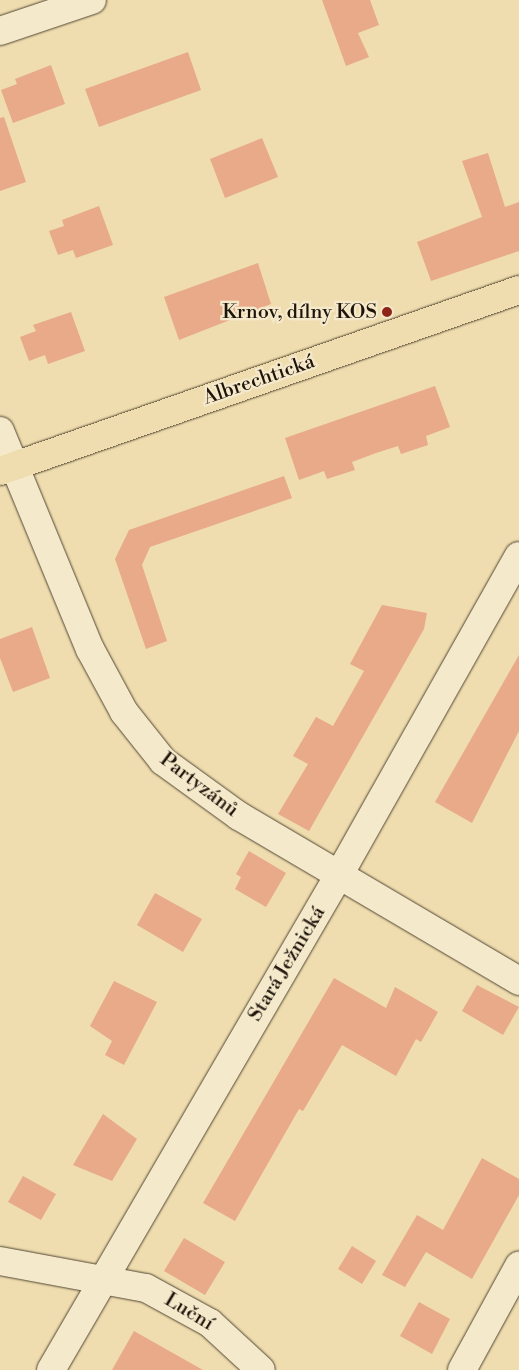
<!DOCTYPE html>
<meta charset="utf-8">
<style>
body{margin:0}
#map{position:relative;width:519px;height:1370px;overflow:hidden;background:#efddaf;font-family:"Libre Bodoni",serif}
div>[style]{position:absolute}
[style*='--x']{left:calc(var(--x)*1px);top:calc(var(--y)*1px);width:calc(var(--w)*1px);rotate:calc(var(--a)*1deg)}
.building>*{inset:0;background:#e8aa89}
.roads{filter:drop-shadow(0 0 1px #524633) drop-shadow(0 0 1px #524633)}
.minor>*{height:28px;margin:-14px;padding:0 14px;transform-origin:14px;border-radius:14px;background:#f5e9cb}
.major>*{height:28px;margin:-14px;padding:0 14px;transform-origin:14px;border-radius:14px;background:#efddaf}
.dots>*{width:14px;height:14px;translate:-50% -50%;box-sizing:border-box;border:2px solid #f5e9cb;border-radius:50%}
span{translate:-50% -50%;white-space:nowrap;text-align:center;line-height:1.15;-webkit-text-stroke:4.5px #f5e9cb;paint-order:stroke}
.poi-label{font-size:20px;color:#1e140a}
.right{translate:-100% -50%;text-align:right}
.street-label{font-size:20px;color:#1e140a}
</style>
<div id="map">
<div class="building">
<div style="clip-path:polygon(322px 0,370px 0,379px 25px,358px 33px,369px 57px,346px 66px)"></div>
<div style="clip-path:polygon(188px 52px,201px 90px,99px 127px,85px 89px)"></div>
<div style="clip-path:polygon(51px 65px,65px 104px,13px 123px,1px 90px,17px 84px,15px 79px)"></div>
<div style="clip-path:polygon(4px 117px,26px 182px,0 191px,0 118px)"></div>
<div style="clip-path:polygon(262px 138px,278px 177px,225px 198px,210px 159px)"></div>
<div style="clip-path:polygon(488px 153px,505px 207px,519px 202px,519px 251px,431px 281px,417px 242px,482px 217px,462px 161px)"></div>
<div style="clip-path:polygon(99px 206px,113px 245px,76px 258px,73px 250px,58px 255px,49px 231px,64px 226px,62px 220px)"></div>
<div style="clip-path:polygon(258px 263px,271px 304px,179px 340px,164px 297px)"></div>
<div style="clip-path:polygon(71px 312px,85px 351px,48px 364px,45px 355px,29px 361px,20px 337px,36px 331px,33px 325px)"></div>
<div style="clip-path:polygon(435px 386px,450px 427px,426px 436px,428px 445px,401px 454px,398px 446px,376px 453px,352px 462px,355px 470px,327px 479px,324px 471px,299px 480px,285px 438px)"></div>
<div style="clip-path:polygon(284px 476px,292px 498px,150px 547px,142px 565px,167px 641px,146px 649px,115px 559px,129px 530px)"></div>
<div style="clip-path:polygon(382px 605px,427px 613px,424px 629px,309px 831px,278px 814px,308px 764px,293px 756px,316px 717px,333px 726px,364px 671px,350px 664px)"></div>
<div style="clip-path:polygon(32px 627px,50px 678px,13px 692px,0 658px,0 639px)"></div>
<div style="clip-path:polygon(519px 655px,519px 731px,472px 823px,435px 802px)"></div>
<div style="clip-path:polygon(249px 851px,286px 873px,266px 907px,235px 889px,241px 877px,236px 874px)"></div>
<div style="clip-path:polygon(155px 893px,202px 919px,183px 952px,137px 925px)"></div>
<div style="clip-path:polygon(334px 978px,386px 1008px,395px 987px,438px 1012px,421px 1042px,416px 1039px,396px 1076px,342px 1045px,303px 1111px,299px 1109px,235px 1221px,203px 1203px)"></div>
<div style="clip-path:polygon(114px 981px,157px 1002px,124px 1065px,105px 1055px,112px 1041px,90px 1026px)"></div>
<div style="clip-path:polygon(477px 985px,519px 1007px,503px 1035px,462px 1011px)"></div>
<div style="clip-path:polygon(103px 1114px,137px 1139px,112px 1181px,73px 1165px)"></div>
<div style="clip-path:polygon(482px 1158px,519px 1179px,519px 1195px,472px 1279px,426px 1252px,405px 1287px,382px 1275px,417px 1215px,443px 1230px)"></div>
<div style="clip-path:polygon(23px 1176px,56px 1194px,41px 1220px,8px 1202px)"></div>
<div style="clip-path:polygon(184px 1238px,225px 1262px,205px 1295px,164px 1271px)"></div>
<div style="clip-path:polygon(352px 1246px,376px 1261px,362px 1284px,338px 1269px)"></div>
<div style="clip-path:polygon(419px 1302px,450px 1319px,432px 1354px,400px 1336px)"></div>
<div style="clip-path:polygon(134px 1331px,203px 1370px,112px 1370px)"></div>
</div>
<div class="roads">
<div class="minor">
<div style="--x:0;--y:31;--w:97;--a:-18.6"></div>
<div style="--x:0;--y:431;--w:236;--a:67.6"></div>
<div style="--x:90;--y:649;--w:72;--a:61.6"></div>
<div style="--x:124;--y:712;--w:63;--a:51.5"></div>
<div style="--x:163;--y:761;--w:94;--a:35.9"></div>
<div style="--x:239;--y:816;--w:325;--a:30.5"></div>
<div style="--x:0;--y:1261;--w:148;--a:10.5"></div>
<div style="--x:146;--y:1288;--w:73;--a:28.7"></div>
<div style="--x:210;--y:1323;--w:69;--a:42.7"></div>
<div style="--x:51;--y:1370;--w:573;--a:-59.81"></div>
<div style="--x:339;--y:875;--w:366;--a:-60.6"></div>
<div style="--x:462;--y:1370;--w:119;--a:-61.3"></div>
</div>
<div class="major">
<div style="--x:0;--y:471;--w:550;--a:-19.23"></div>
</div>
</div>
<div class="dots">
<div style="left:387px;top:312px;background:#8f2418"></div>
</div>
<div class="poi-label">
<span class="right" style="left:377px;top:312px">Krnov, dílny KOS</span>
</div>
<div class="street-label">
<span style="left:259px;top:380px;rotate:-19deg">Albrechtická</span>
<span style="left:199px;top:785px;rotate:37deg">Partyzánů</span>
<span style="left:287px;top:964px;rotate:-59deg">Stará Ježnická</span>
<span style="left:189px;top:1312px;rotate:31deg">Luční</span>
</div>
</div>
